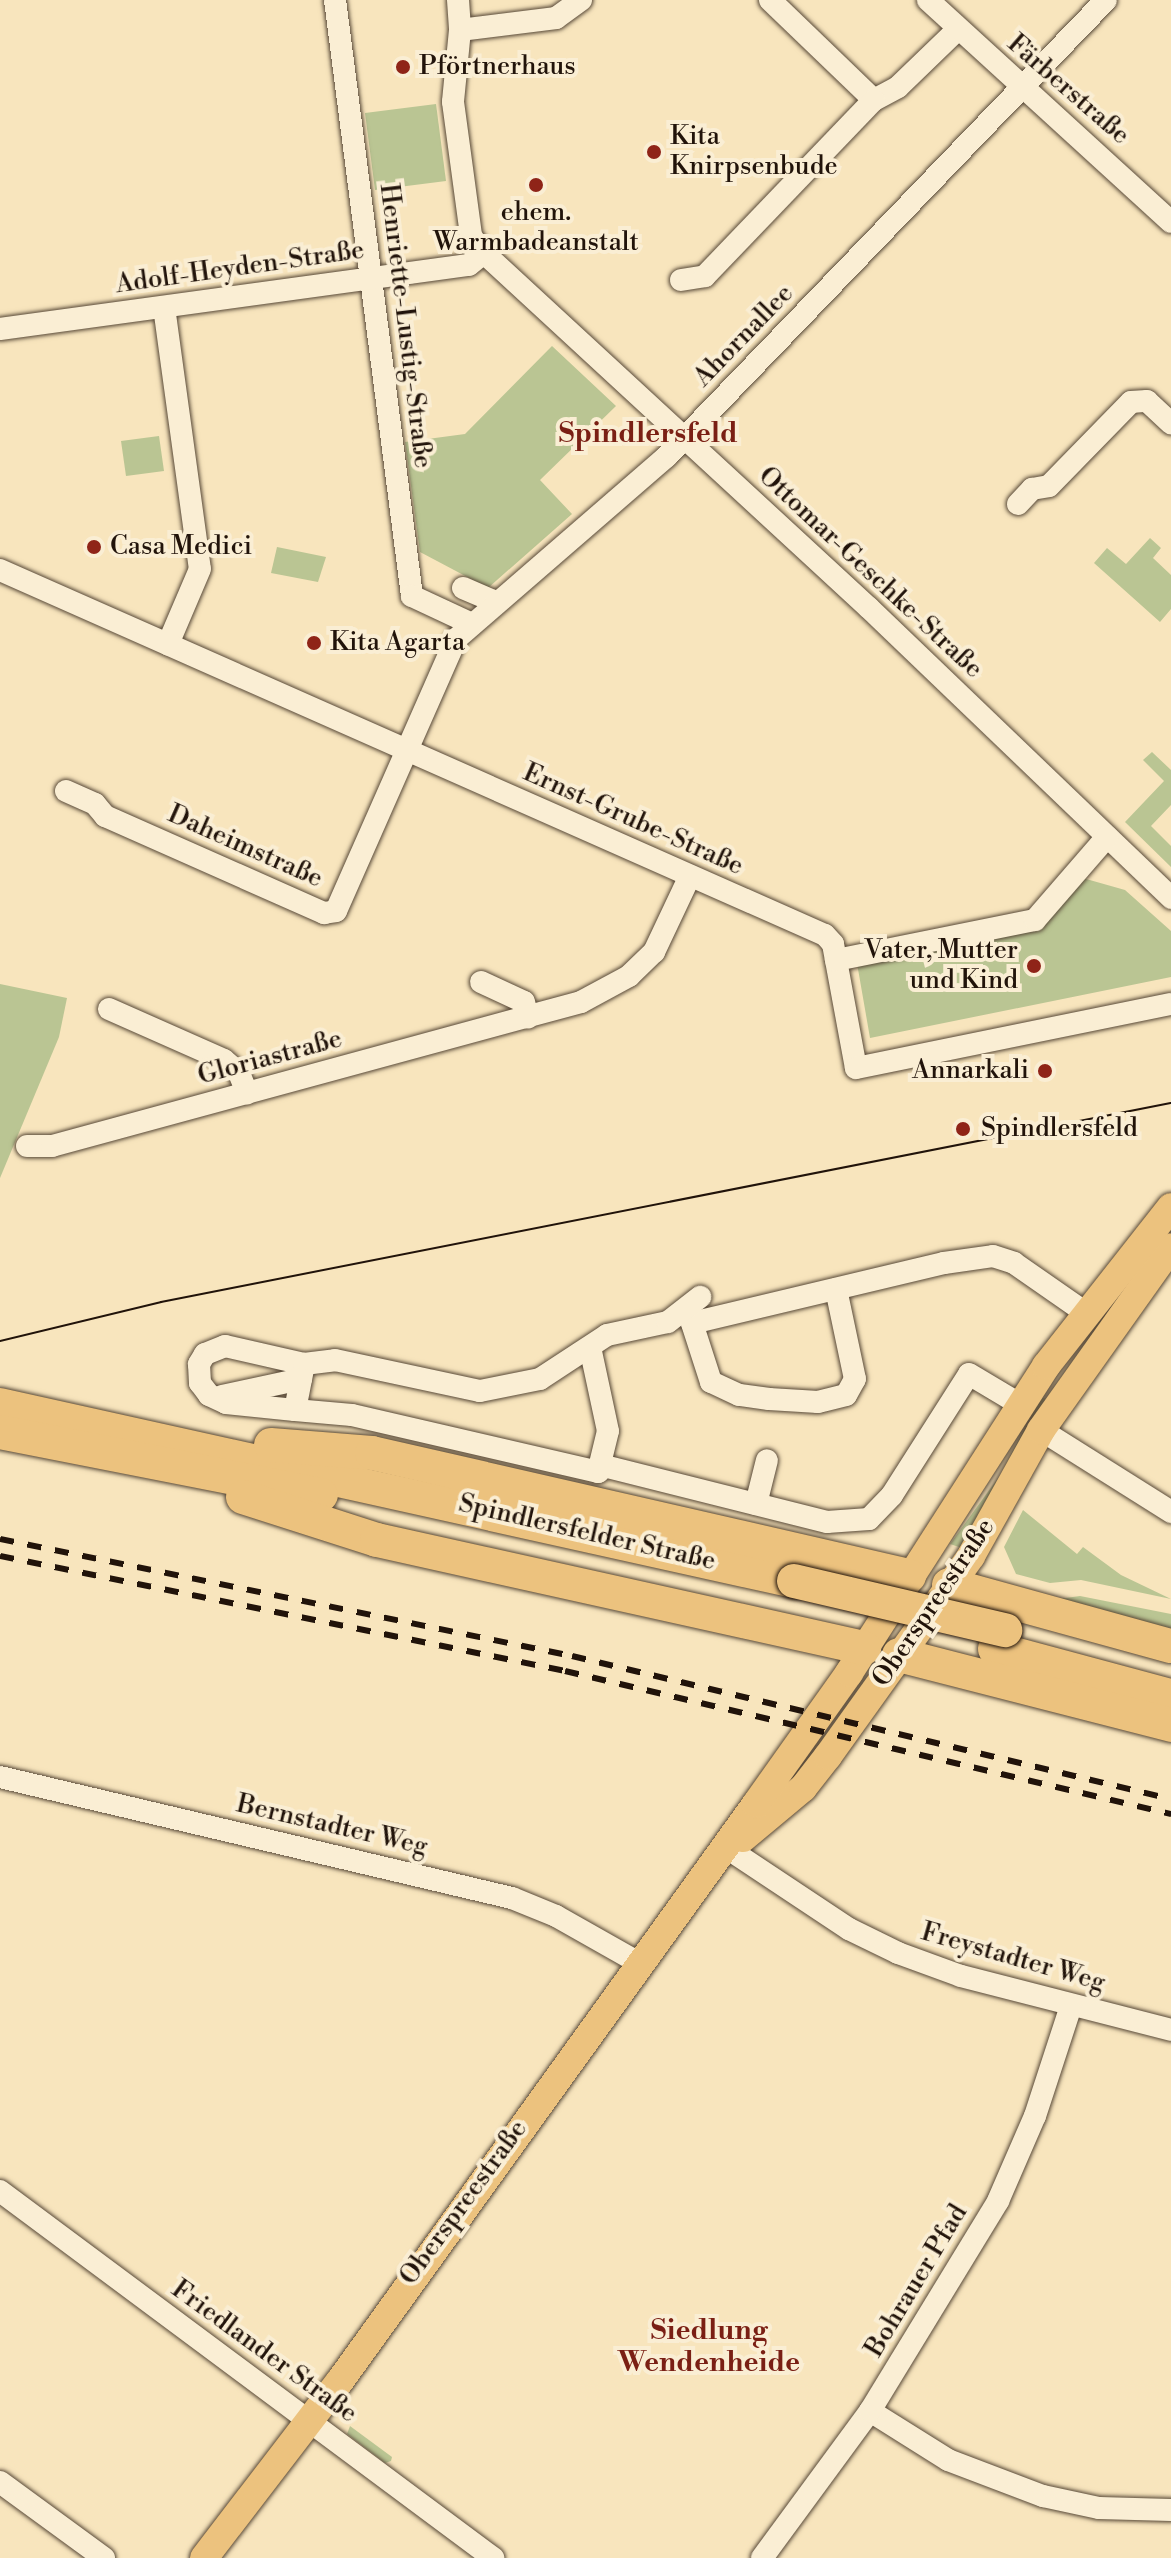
<!DOCTYPE html>
<meta charset="utf-8">
<style>
body{margin:0}
#map{position:relative;width:1171px;height:2558px;overflow:hidden;background:#f8e5bd;font-family:"Libre Bodoni",serif}
div>[style]{position:absolute}
[style*='--x']{left:calc(var(--x)*1px);top:calc(var(--y)*1px);width:calc(var(--w)*1px);rotate:calc(var(--a)*1deg)}
.green>*{inset:0;background:#bac593}
.roads{filter:drop-shadow(0 0 2px #574837) drop-shadow(0 0 2px #574837)}
.minor>*{height:22px;margin:-11px;padding:0 11px;transform-origin:11px;border-radius:11px;background:#faeed4}
.major>*{height:28px;margin:-14px;padding:0 14px;transform-origin:14px;border-radius:14px;background:#ecc27e}
.highway>*{height:34px;margin:-17px;padding:0 17px;transform-origin:17px;border-radius:17px;background:#ecc27e}
.tram>*{height:2px;margin:-1px;padding:0 1px;transform-origin:1px;border-radius:1px;background:#21130a}
.rail>*{height:6px;margin-top:-3px;transform-origin:0;background:repeating-linear-gradient(90deg,#21130a 0 14px,transparent 0 28px)}
.bridges{filter:drop-shadow(0 0 2px #21130a) drop-shadow(0 0 2px #21130a)}
.highway-bridge>*{height:34px;margin:-17px;padding:0 17px;transform-origin:17px;border-radius:17px;background:#ecc27e}
.dots>*{width:22px;height:22px;translate:-50% -50%;box-sizing:border-box;border:4px solid #faeed4;border-radius:50%}
span{translate:-50% -50%;white-space:nowrap;text-align:center;line-height:1.15;-webkit-text-stroke:8px #faeed4;paint-order:stroke}
.poi-label{font-size:26px;color:#21130a}
.left{translate:0 -50%;text-align:left}
.right{translate:-100% -50%;text-align:right}
.street-label{font-size:26px;color:#21130a}
.neighbourhood-label{font-size:28px;color:#7a1f14;font-weight:700}
</style>
<div id="map">
<div class="green">
<div style="clip-path:polygon(436px 104px,446px 181px,375px 190px,365px 113px)"></div>
<div style="clip-path:polygon(552px 346px,616px 406px,540px 480px,572px 514px,488px 588px,420px 552px,405px 442px,465px 434px)"></div>
<div style="clip-path:polygon(159px 436px,164px 471px,126px 476px,121px 441px)"></div>
<div style="clip-path:polygon(1150px 538px,1161px 548px,1153px 558px,1171px 575px,1171px 609px,1160px 622px,1094px 563px,1107px 548px,1126px 564px)"></div>
<div style="clip-path:polygon(277px 547px,326px 557px,318px 582px,271px 573px)"></div>
<div style="clip-path:polygon(1152px 752px,1171px 770px,1171px 805px,1151px 826px,1171px 846px,1171px 867px,1125px 822px,1164px 781px,1143px 760px)"></div>
<div style="clip-path:polygon(1065px 873px,1125px 890px,1171px 931px,1171px 977px,870px 1038px,854px 946px,1027px 912px)"></div>
<div style="clip-path:polygon(0 984px,67px 998px,59px 1037px,0 1178px)"></div>
<div style="clip-path:polygon(1041px 1397px,1046px 1399px,962px 1548px,950px 1544px,1001px 1474px)"></div>
<div style="clip-path:polygon(1023px 1510px,1077px 1554px,1083px 1547px,1121px 1575px,1171px 1599px,1081px 1580px,1050px 1583px,1016px 1574px,1004px 1547px)"></div>
<div style="clip-path:polygon(1080px 1596px,1171px 1614px,1171px 1634px,1044px 1601px)"></div>
<div style="clip-path:polygon(350px 2426px,392px 2457px,391px 2461px,385px 2463px,347px 2434px)"></div>
</div>
<div class="roads">
<div class="minor">
<div style="--x:335;--y:0;--w:601;--a:82.64"></div>
<div style="--x:412;--y:596;--w:64;--a:25"></div>
<div style="--x:458;--y:0;--w:30;--a:86"></div>
<div style="--x:460;--y:30;--w:72;--a:95.6"></div>
<div style="--x:453;--y:102;--w:135;--a:82.3"></div>
<div style="--x:471;--y:236;--w:21;--a:53"></div>
<div style="--x:484;--y:253;--w:524;--a:42.68"></div>
<div style="--x:869;--y:608;--w:419;--a:43.8"></div>
<div style="--x:770;--y:0;--w:144;--a:43.9"></div>
<div style="--x:874;--y:100;--w:27;--a:-28"></div>
<div style="--x:898;--y:87;--w:83;--a:-44"></div>
<div style="--x:928;--y:0;--w:329;--a:42.4"></div>
<div style="--x:460;--y:30;--w:97;--a:-7.1"></div>
<div style="--x:556;--y:18;--w:31;--a:-36"></div>
<div style="--x:681;--y:280;--w:24;--a:-9"></div>
<div style="--x:705;--y:276;--w:244;--a:-46.2"></div>
<div style="--x:164;--y:307;--w:264;--a:82.2"></div>
<div style="--x:200;--y:569;--w:82;--a:113.1"></div>
<div style="--x:0;--y:329;--w:473;--a:-7.8"></div>
<div style="--x:469;--y:265;--w:19;--a:-39"></div>
<div style="--x:1018;--y:504;--w:21;--a:-47"></div>
<div style="--x:1032;--y:489;--w:17;--a:-10"></div>
<div style="--x:1049;--y:486;--w:117;--a:-45.7"></div>
<div style="--x:1131;--y:402;--w:16;--a:-4"></div>
<div style="--x:1147;--y:401;--w:33;--a:43"></div>
<div style="--x:0;--y:570;--w:902;--a:23.87"></div>
<div style="--x:825;--y:935;--w:12;--a:48"></div>
<div style="--x:833;--y:944;--w:126;--a:79.5"></div>
<div style="--x:856;--y:1068;--w:321;--a:-11.5"></div>
<div style="--x:463;--y:588;--w:34;--a:23"></div>
<div style="--x:66;--y:791;--w:32;--a:24"></div>
<div style="--x:95;--y:804;--w:16;--a:50"></div>
<div style="--x:105;--y:816;--w:240;--a:23.9"></div>
<div style="--x:324;--y:913;--w:12;--a:-9"></div>
<div style="--x:336;--y:911;--w:297;--a:-66.2"></div>
<div style="--x:456;--y:639;--w:278;--a:-40.9"></div>
<div style="--x:666;--y:457;--w:634;--a:-46.09"></div>
<div style="--x:836;--y:960;--w:203;--a:-11.4"></div>
<div style="--x:1035;--y:920;--w:110;--a:-49.1"></div>
<div style="--x:481;--y:982;--w:47;--a:24.9"></div>
<div style="--x:524;--y:1002;--w:16;--a:76"></div>
<div style="--x:109;--y:1009;--w:126;--a:23.9"></div>
<div style="--x:224;--y:1060;--w:20;--a:41"></div>
<div style="--x:239;--y:1073;--w:22;--a:68"></div>
<div style="--x:27;--y:1146;--w:25;--a:0"></div>
<div style="--x:52;--y:1146;--w:548;--a:-15.23"></div>
<div style="--x:581;--y:1002;--w:55;--a:-28.4"></div>
<div style="--x:629;--y:976;--w:35;--a:-44"></div>
<div style="--x:654;--y:952;--w:84;--a:-64.7"></div>
<div style="--x:836;--y:1289;--w:92;--a:78.1"></div>
<div style="--x:855;--y:1379;--w:18;--a:119"></div>
<div style="--x:846;--y:1395;--w:29;--a:166"></div>
<div style="--x:818;--y:1402;--w:49;--a:-176.5"></div>
<div style="--x:769;--y:1399;--w:30;--a:-172"></div>
<div style="--x:739;--y:1395;--w:31;--a:-155"></div>
<div style="--x:711;--y:1382;--w:62;--a:-107.9"></div>
<div style="--x:692;--y:1323;--w:259;--a:-13.4"></div>
<div style="--x:944;--y:1263;--w:49;--a:-8.1"></div>
<div style="--x:993;--y:1256;--w:22;--a:18"></div>
<div style="--x:1014;--y:1263;--w:88;--a:34.8"></div>
<div style="--x:304;--y:1364;--w:81;--a:-167.2"></div>
<div style="--x:225;--y:1346;--w:22;--a:158"></div>
<div style="--x:205;--y:1354;--w:12;--a:121"></div>
<div style="--x:199;--y:1364;--w:19;--a:87"></div>
<div style="--x:200;--y:1383;--w:15;--a:53"></div>
<div style="--x:209;--y:1395;--w:19;--a:25"></div>
<div style="--x:226;--y:1403;--w:69;--a:5.8"></div>
<div style="--x:295;--y:1410;--w:47;--a:-78.9"></div>
<div style="--x:304;--y:1364;--w:31;--a:-7"></div>
<div style="--x:335;--y:1360;--w:148;--a:12.1"></div>
<div style="--x:480;--y:1391;--w:61;--a:-11.3"></div>
<div style="--x:540;--y:1379;--w:80;--a:-33.3"></div>
<div style="--x:607;--y:1335;--w:62;--a:-12"></div>
<div style="--x:668;--y:1322;--w:41;--a:-38"></div>
<div style="--x:222;--y:1396;--w:81;--a:-12.1"></div>
<div style="--x:295;--y:1410;--w:57;--a:5"></div>
<div style="--x:352;--y:1415;--w:253;--a:13"></div>
<div style="--x:598;--y:1472;--w:42;--a:-76.3"></div>
<div style="--x:608;--y:1431;--w:86;--a:-102.1"></div>
<div style="--x:1041;--y:1430;--w:154;--a:32.2"></div>
<div style="--x:600;--y:1465;--w:234;--a:14.1"></div>
<div style="--x:827;--y:1522;--w:42;--a:-4.1"></div>
<div style="--x:869;--y:1519;--w:33;--a:-46"></div>
<div style="--x:892;--y:1495;--w:143;--a:-57.5"></div>
<div style="--x:969;--y:1374;--w:61;--a:30.8"></div>
<div style="--x:756;--y:1504;--w:45;--a:-76"></div>
<div style="--x:0;--y:1777;--w:526;--a:13.3"></div>
<div style="--x:512;--y:1898;--w:48;--a:22.2"></div>
<div style="--x:556;--y:1916;--w:95;--a:29.5"></div>
<div style="--x:724;--y:1846;--w:150;--a:33.6"></div>
<div style="--x:849;--y:1929;--w:55;--a:26.1"></div>
<div style="--x:898;--y:1953;--w:67;--a:20.1"></div>
<div style="--x:961;--y:1976;--w:217;--a:14.4"></div>
<div style="--x:0;--y:2191;--w:615;--a:36.66"></div>
<div style="--x:870;--y:2411;--w:92;--a:32.1"></div>
<div style="--x:948;--y:2460;--w:102;--a:20.8"></div>
<div style="--x:1043;--y:2496;--w:57;--a:12.1"></div>
<div style="--x:1099;--y:2508;--w:72;--a:1.6"></div>
<div style="--x:0;--y:2482;--w:129;--a:36.2"></div>
<div style="--x:762;--y:2558;--w:182;--a:-53.7"></div>
<div style="--x:870;--y:2411;--w:246;--a:-58.6"></div>
<div style="--x:998;--y:2201;--w:93;--a:-66.5"></div>
<div style="--x:1035;--y:2116;--w:116;--a:-71.9"></div>
</div>
<div class="major">
<div style="--x:743;--y:1838;--w:78;--a:-39.8"></div>
<div style="--x:803;--y:1788;--w:41;--a:-52"></div>
<div style="--x:828;--y:1756;--w:246;--a:-54.4"></div>
<div style="--x:971;--y:1556;--w:144;--a:-60.9"></div>
<div style="--x:1041;--y:1430;--w:224;--a:-54.6"></div>
<div style="--x:204;--y:2558;--w:223;--a:-52.5"></div>
<div style="--x:340;--y:2381;--w:711;--a:-54.21"></div>
<div style="--x:756;--y:1804;--w:161;--a:-54.6"></div>
<div style="--x:849;--y:1673;--w:365;--a:-57.3"></div>
<div style="--x:1046;--y:1366;--w:202;--a:-51.8"></div>
</div>
<div class="highway">
<div style="--x:0;--y:1405;--w:813;--a:12.5"></div>
<div style="--x:0;--y:1432;--w:327;--a:11.1"></div>
<div style="--x:271;--y:1445;--w:101;--a:4.5"></div>
<div style="--x:372;--y:1453;--w:551;--a:12.9"></div>
<div style="--x:243;--y:1497;--w:141;--a:17.8"></div>
<div style="--x:377;--y:1540;--w:499;--a:12.5"></div>
<div style="--x:949;--y:1585;--w:230;--a:15.4"></div>
<div style="--x:995;--y:1649;--w:182;--a:15"></div>
<div style="--x:899;--y:1655;--w:281;--a:14.4"></div>
</div>
</div>
<div class="tram">
<div style="--x:0;--y:1341;--w:166;--a:-13.6"></div>
<div style="--x:161;--y:1302;--w:1029;--a:-11.15"></div>
</div>
<div class="rail">
<div style="--x:0;--y:1539;--w:584;--a:11.56"></div>
<div style="--x:572;--y:1656;--w:616;--a:13.43"></div>
<div style="--x:0;--y:1556;--w:577;--a:11.5"></div>
<div style="--x:565;--y:1671;--w:623;--a:13.28"></div>
</div>
<div class="bridges">
<div class="highway-bridge">
<div style="--x:794;--y:1581;--w:217;--a:13.1"></div>
</div>
</div>
<div class="dots">
<div style="left:403px;top:67px;background:#8f2418"></div>
<div style="left:654px;top:152px;background:#8f2418"></div>
<div style="left:536px;top:185px;background:#8f2418"></div>
<div style="left:94px;top:547px;background:#8f2418"></div>
<div style="left:314px;top:643px;background:#8f2418"></div>
<div style="left:1034px;top:966px;background:#8f2418"></div>
<div style="left:1045px;top:1071px;background:#8f2418"></div>
<div style="left:963px;top:1129px;background:#8f2418"></div>
</div>
<div class="poi-label">
<span class="left" style="left:419px;top:67px">Pförtnerhaus</span>
<span class="left" style="left:670px;top:152px">Kita<br>Knirpsenbude</span>
<span style="left:536px;top:228px">ehem.<br>Warmbadeanstalt</span>
<span class="left" style="left:110px;top:547px">Casa Medici</span>
<span class="left" style="left:330px;top:643px">Kita Agarta</span>
<span class="right" style="left:1018px;top:966px">Vater, Mutter<br>und Kind</span>
<span class="right" style="left:1029px;top:1071px">Annarkali</span>
<span class="left" style="left:981px;top:1129px">Spindlersfeld</span>
</div>
<div class="street-label">
<span style="left:1068px;top:90px;rotate:41deg">Färberstraße</span>
<span style="left:240px;top:268px;rotate:-8deg">Adolf-Heyden-Straße</span>
<span style="left:405px;top:326px;rotate:83deg">Henriette-Lustig-Straße</span>
<span style="left:744px;top:336px;rotate:-46deg">Ahornallee</span>
<span style="left:870px;top:573px;rotate:43deg">Ottomar-Geschke-Straße</span>
<span style="left:633px;top:820px;rotate:24deg">Ernst-Grube-Straße</span>
<span style="left:245px;top:847px;rotate:24deg">Daheimstraße</span>
<span style="left:270px;top:1058px;rotate:-15deg">Gloriastraße</span>
<span style="left:587px;top:1533px;rotate:13deg">Spindlersfelder Straße</span>
<span style="left:934px;top:1603px;rotate:-56deg">Oberspreestraße</span>
<span style="left:332px;top:1826px;rotate:13deg">Bernstadter Weg</span>
<span style="left:1013px;top:1958px;rotate:16deg">Freystadter Weg</span>
<span style="left:464px;top:2203px;rotate:-54deg">Oberspreestraße</span>
<span style="left:917px;top:2281px;rotate:-59deg">Bohrauer Pfad</span>
<span style="left:264px;top:2352px;rotate:36deg">Friedlander Straße</span>
</div>
<div class="neighbourhood-label">
<span style="left:648px;top:434px">Spindlersfeld</span>
<span style="left:709px;top:2347px">Siedlung<br>Wendenheide</span>
</div>
</div>
